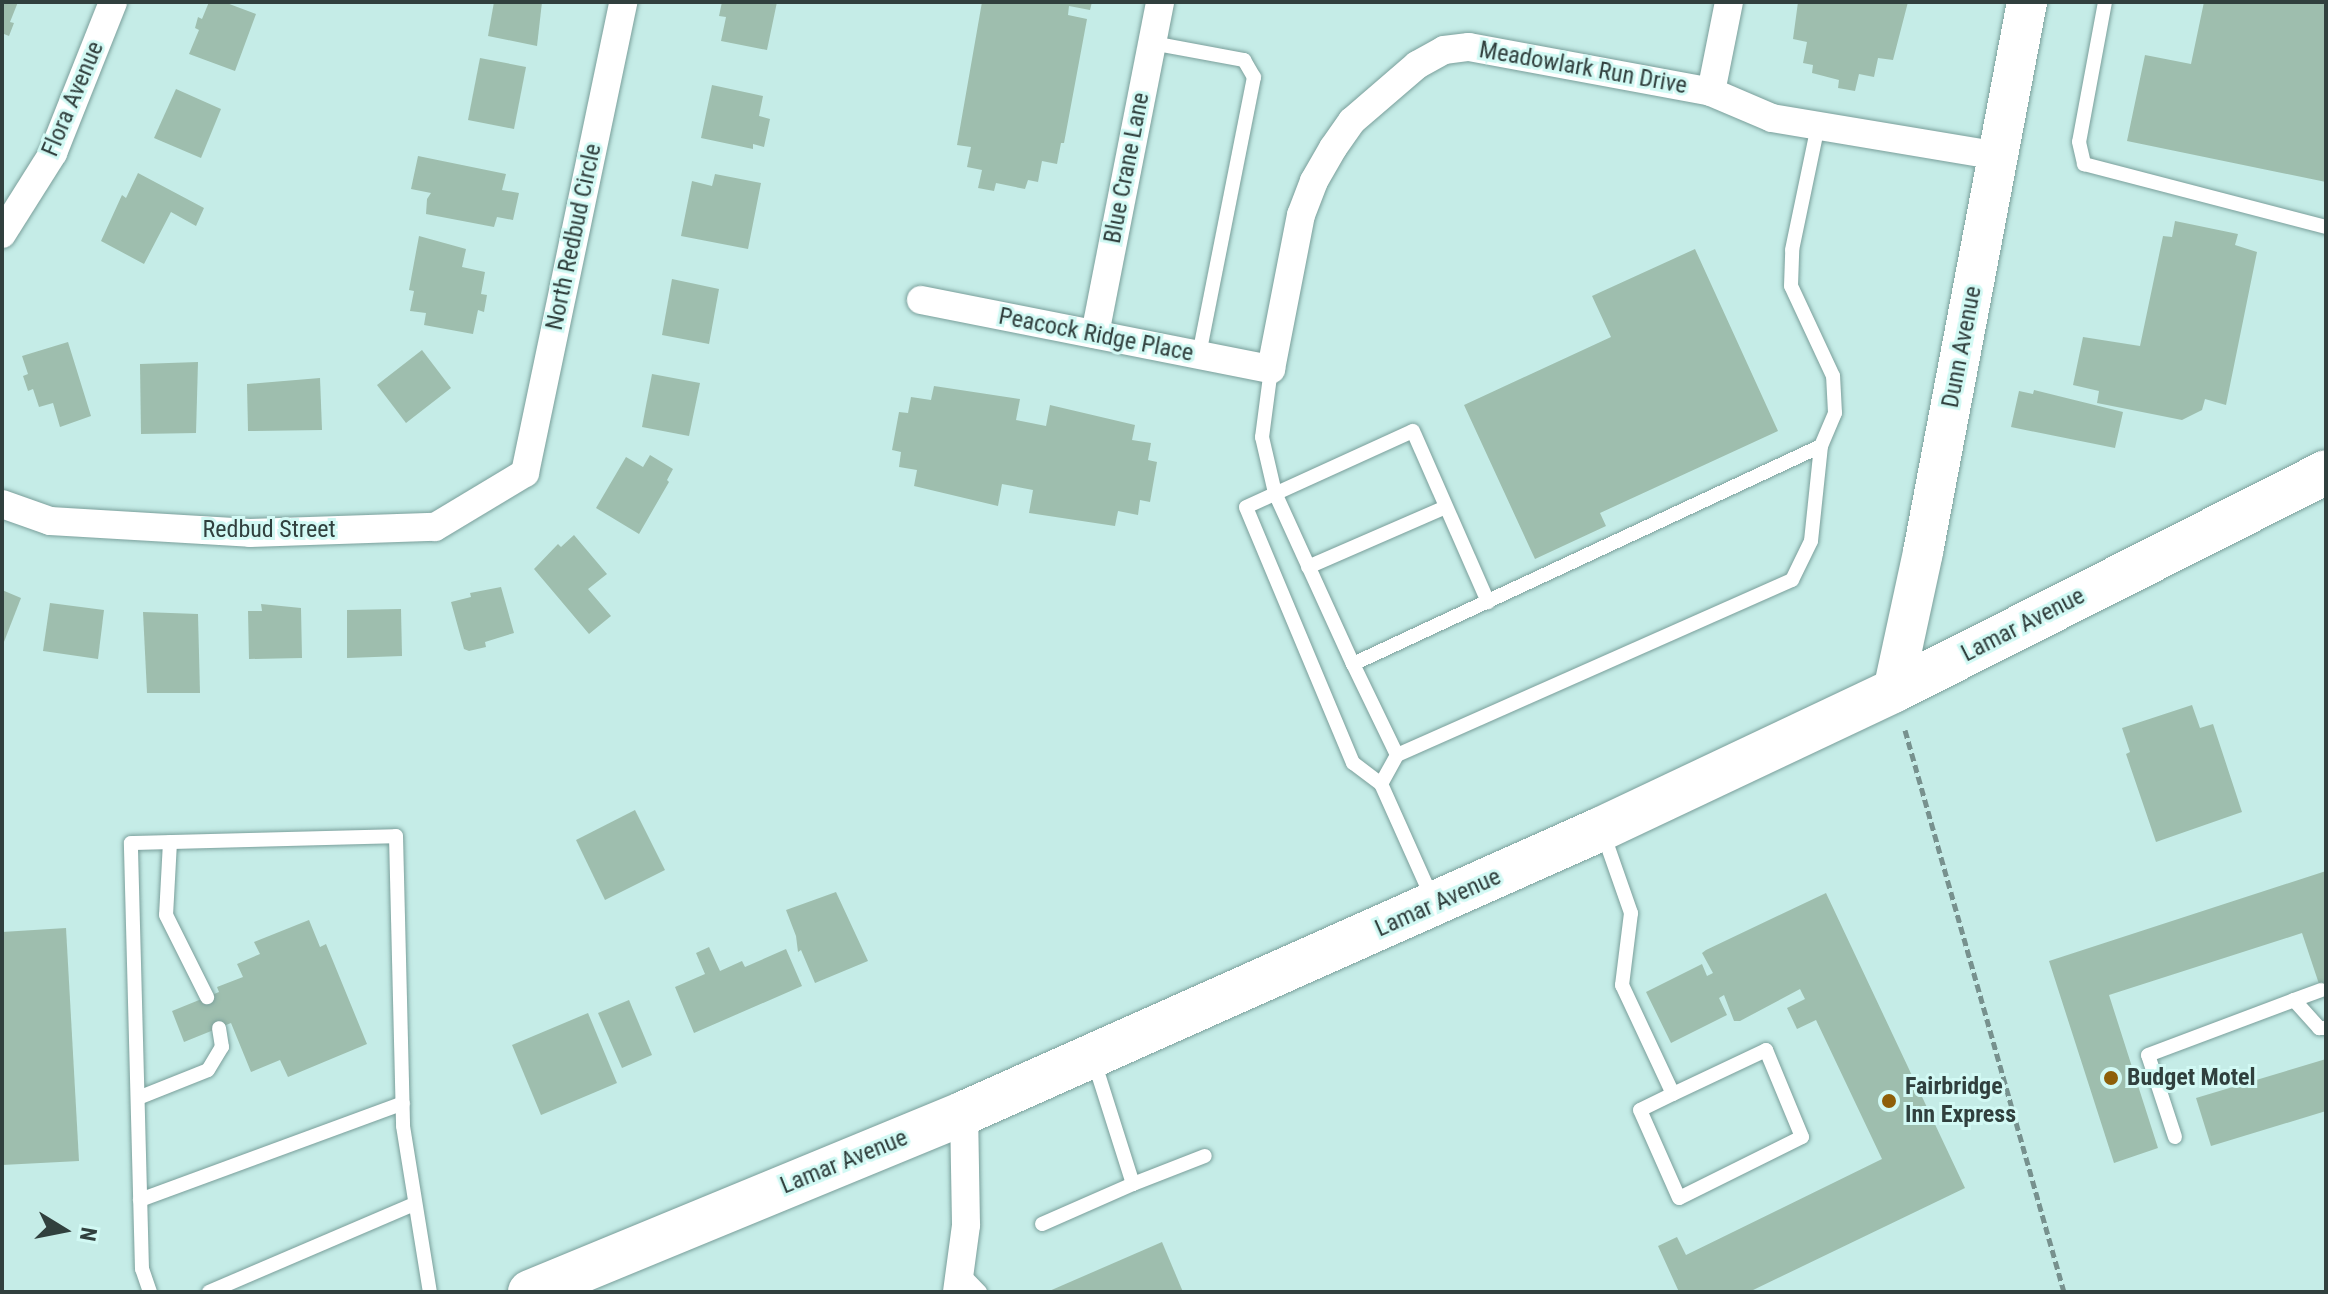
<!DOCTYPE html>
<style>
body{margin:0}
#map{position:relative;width:2328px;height:1294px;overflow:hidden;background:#c5ece7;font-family:"Roboto Condensed",sans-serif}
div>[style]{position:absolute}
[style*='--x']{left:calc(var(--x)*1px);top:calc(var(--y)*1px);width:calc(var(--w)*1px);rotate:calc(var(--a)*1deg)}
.building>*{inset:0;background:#9ebeae}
.path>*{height:5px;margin-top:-2.5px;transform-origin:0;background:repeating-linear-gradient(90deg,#77918e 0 8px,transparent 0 12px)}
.roads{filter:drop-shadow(0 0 2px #7a9f9b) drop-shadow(0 0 2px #7a9f9b)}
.lane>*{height:14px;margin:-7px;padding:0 7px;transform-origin:7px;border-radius:7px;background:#fff}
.street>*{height:28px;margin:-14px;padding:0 14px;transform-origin:14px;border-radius:14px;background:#fff}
.secondary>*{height:40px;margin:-20px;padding:0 20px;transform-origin:20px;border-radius:20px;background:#fff}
.primary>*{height:44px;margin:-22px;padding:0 22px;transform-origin:22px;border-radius:22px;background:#fff}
.dots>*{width:22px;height:22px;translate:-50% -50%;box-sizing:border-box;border:4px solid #d2f9f4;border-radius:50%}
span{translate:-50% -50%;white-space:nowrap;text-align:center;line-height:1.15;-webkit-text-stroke:6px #d2f9f4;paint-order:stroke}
.street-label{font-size:24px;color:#31403e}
.poi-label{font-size:24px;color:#31403e;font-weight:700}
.left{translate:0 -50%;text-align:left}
.frame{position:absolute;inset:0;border:4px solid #31403e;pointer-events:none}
.north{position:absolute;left:24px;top:1190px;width:80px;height:80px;-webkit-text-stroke:6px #d2f9f4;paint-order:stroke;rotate:100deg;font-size:22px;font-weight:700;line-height:32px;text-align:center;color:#31403e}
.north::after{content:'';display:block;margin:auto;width:28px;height:36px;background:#31403e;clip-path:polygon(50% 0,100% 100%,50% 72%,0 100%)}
</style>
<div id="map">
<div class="building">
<div style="clip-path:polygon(2px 2px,18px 2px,10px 22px,14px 23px,9px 36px,4px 34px,2px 40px)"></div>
<div style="clip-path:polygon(209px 2px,224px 2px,256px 14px,235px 71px,189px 54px,199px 30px,195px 28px,198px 17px,202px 19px)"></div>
<div style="clip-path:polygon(494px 2px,542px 2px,537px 46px,488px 36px)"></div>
<div style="clip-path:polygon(722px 2px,777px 2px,767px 50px,721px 41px,726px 17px,719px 16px)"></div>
<div style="clip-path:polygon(982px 2px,1092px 2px,1090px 10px,1069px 6px,1068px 15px,1087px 19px,1064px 143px,1061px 143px,1057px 164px,1042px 161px,1038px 182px,1028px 180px,1025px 189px,996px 183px,994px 191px,978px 188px,982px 170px,967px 167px,971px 147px,957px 145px)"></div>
<div style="clip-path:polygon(1798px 2px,1908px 2px,1893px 60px,1878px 58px,1874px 77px,1859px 74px,1855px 91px,1838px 88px,1839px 80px,1812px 73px,1813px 65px,1803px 63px,1807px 42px,1793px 39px)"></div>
<div style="clip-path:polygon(2204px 2px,2326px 2px,2326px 182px,2127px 141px,2145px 55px,2191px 64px)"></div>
<div style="clip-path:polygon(480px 58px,526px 67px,514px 129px,468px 120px)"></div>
<div style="clip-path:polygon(712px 85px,763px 96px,759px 116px,770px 119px,764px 147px,753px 144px,753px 149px,701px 138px)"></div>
<div style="clip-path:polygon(176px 89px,221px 109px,201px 158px,154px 138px)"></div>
<div style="clip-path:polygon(418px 156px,506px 174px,502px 190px,519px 193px,513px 220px,497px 217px,494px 227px,426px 214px,427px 199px,431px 193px,411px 189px)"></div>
<div style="clip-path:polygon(138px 173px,204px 208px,196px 226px,171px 212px,144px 264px,101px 241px,122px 195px,126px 198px)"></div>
<div style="clip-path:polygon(715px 174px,761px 183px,748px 249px,681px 236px,692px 181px,712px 186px)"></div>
<div style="clip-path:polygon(2175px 221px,2238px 234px,2235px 245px,2257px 252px,2226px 405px,2205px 399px,2202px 410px,2182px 420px,2097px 403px,2099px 391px,2073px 385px,2083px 337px,2140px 346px,2163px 236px,2172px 237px)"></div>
<div style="clip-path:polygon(419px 236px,466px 249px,462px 267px,485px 272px,481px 294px,487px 295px,484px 312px,478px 310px,473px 334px,424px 325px,426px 313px,410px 311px,414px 291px,409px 290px)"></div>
<div style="clip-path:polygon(1695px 249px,1778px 431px,1600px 513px,1606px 526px,1535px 559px,1464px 405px,1611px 337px,1592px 296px)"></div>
<div style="clip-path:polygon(672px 279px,719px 289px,709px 344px,662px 335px)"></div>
<div style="clip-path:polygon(68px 342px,91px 416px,60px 427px,53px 403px,39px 407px,33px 389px,28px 391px,23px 376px,28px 374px,22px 356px)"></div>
<div style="clip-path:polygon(422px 350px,451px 388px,406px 423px,377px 385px)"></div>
<div style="clip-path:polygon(198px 362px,196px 433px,141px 434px,140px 364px)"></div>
<div style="clip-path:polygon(652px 374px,700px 383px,689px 436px,642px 427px)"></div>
<div style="clip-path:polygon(320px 378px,322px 430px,248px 431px,247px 384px)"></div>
<div style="clip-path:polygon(934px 386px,1020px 399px,1016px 420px,1046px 426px,1050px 405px,1135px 425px,1132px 440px,1151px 443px,1148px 460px,1157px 462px,1150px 502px,1140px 500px,1138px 515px,1118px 511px,1115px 526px,1029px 513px,1033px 490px,1002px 484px,998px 506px,914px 486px,917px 470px,899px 467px,901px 452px,892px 450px,899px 412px,908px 413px,911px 397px,931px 400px)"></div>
<div style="clip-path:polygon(2034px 390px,2123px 412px,2115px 448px,2011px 427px,2019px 391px,2033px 394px)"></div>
<div style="clip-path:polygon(650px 455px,673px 469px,667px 480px,669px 482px,639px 534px,596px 508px,626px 457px,643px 467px)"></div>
<div style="clip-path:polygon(574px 535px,607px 574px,588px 589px,611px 616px,589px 634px,534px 569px,558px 544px,561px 547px)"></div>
<div style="clip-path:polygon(501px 587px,514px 633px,485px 642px,486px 647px,469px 651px,464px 649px,451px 602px,471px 597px,470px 593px)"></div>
<div style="clip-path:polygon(2px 590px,21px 598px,2px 647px)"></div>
<div style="clip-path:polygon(50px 603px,104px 610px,98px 659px,43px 651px)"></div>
<div style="clip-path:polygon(261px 604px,301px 608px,302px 658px,249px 659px,248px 611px,262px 611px)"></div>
<div style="clip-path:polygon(401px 609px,402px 656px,347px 658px,347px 610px)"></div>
<div style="clip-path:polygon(143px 612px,198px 614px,200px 693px,147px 693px)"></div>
<div style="clip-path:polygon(2192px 705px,2200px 728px,2213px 724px,2242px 812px,2156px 842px,2126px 754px,2130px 752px,2122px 728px)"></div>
<div style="clip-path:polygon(635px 810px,665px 870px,605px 900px,576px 840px)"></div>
<div style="clip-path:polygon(2326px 871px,2326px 1005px,2302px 933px,2109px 995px,2158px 1148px,2114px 1163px,2049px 961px)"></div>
<div style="clip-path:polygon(836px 892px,868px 961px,815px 983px,801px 950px,798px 952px,796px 936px,786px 910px)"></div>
<div style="clip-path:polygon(1826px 893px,1965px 1188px,1749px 1292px,1679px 1292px,1658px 1246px,1677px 1237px,1686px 1255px,1882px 1159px,1816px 1020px,1797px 1029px,1787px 1008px,1805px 999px,1800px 989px,1740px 1021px,1734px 1021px,1724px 995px,1719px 998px,1727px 1015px,1671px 1043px,1646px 992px,1702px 964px,1707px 976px,1713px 973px,1702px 953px,1706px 950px)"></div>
<div style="clip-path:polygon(309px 920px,320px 947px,326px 944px,367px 1044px,288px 1077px,280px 1060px,251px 1072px,231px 1023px,184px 1042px,172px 1011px,219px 992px,217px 987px,243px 977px,237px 964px,260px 954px,254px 942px)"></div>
<div style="clip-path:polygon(66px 928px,79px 1161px,2px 1165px,2px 932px)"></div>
<div style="clip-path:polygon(709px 947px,720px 971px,742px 961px,745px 967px,786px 949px,802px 986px,694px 1033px,675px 987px,705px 974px,696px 953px)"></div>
<div style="clip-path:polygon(629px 1000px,652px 1055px,622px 1068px,598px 1013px)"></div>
<div style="clip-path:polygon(588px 1013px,617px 1083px,541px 1115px,512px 1045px)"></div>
<div style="clip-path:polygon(2326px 1059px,2326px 1111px,2211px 1146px,2196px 1098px)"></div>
<div style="clip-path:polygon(1162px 1242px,1183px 1292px,1047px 1292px)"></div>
</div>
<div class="path">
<div style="--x:1905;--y:730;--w:584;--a:74.2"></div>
</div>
<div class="roads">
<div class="lane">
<div style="--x:2105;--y:2;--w:142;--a:100.5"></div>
<div style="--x:2079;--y:142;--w:23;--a:77"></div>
<div style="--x:2084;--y:164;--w:250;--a:14.6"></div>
<div style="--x:1152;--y:43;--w:94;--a:10.5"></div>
<div style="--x:1244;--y:60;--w:20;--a:60"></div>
<div style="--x:1254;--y:77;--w:283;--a:101.2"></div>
<div style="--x:1271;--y:369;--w:69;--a:97.5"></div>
<div style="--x:1262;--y:437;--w:57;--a:76.9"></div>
<div style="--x:1275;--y:493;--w:188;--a:65.5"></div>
<div style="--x:1308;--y:567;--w:150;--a:-23.5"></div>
<div style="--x:1397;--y:755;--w:432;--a:-23.9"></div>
<div style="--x:1792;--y:580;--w:43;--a:-64"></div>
<div style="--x:1811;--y:541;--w:96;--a:-84"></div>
<div style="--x:1381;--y:784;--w:35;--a:-143"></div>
<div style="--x:1353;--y:763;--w:277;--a:-112.7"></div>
<div style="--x:1246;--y:507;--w:183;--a:-24.5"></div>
<div style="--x:1413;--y:431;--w:187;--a:66.3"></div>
<div style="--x:1603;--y:833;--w:85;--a:70.7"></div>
<div style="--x:1631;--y:913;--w:73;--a:97.1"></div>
<div style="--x:1622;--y:985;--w:120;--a:64.9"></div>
<div style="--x:1673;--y:1094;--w:103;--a:-25.3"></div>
<div style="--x:1766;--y:1050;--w:94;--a:67.5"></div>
<div style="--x:1802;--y:1137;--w:137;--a:153.6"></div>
<div style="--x:1679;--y:1198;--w:96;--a:-113.9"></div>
<div style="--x:1640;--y:1110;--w:37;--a:-26"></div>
<div style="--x:170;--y:842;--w:73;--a:93.1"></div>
<div style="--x:166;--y:915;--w:92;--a:63.4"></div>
<div style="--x:1433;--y:900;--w:127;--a:-114.1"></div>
<div style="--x:1381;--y:784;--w:33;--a:-61"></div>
<div style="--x:1397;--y:755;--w:101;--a:-115.8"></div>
<div style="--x:1353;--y:664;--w:516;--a:-24.98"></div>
<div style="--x:1821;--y:446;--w:36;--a:-67"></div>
<div style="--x:1835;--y:413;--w:37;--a:-93"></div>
<div style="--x:1833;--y:376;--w:99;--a:-115"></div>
<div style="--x:1791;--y:286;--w:36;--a:-88"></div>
<div style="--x:1792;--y:250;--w:127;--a:-78.2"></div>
<div style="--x:2294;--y:1000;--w:29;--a:-20"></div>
<div style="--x:138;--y:1098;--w:75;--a:-21.8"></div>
<div style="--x:208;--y:1070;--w:27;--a:-59"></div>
<div style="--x:222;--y:1047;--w:19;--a:-99"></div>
<div style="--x:2175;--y:1137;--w:86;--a:-108.2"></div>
<div style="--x:2148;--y:1055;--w:156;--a:-20.6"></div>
<div style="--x:2294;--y:1000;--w:38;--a:48"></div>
<div style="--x:2319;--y:1028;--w:7;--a:0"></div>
<div style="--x:1133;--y:1184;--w:77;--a:-21.3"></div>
<div style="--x:140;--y:1200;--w:280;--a:-20.2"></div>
<div style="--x:1042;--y:1224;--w:99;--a:-23.7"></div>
<div style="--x:1133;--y:1184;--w:129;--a:-107.6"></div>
<div style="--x:960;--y:1271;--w:29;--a:46"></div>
<div style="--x:150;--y:1292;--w:24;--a:-109"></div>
<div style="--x:142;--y:1269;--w:426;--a:-91.5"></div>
<div style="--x:131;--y:843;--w:265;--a:-1.5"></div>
<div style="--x:396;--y:836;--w:290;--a:88.6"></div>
<div style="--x:403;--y:1126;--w:168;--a:80.8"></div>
<div style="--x:209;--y:1292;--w:223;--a:-23.2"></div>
</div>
<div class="street">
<div style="--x:1711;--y:92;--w:92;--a:-78.7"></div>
<div style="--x:2;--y:234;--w:96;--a:-57.8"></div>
<div style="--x:53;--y:153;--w:162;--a:-68.3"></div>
<div style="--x:921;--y:300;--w:357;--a:11.2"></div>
<div style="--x:1271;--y:369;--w:157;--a:-79"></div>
<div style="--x:1301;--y:215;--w:36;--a:-69"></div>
<div style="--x:1314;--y:181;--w:38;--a:-60"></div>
<div style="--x:1333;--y:148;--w:33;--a:-55"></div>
<div style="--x:1352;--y:121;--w:86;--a:-40.7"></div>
<div style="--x:1417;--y:65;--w:31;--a:-29"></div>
<div style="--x:1444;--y:50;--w:25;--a:-7"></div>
<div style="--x:1469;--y:47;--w:246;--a:10.5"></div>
<div style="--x:1711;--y:92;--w:66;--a:23.1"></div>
<div style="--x:1772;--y:118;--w:229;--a:9.5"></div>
<div style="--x:1095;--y:334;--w:338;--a:-78.9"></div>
<div style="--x:2;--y:504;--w:51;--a:19.5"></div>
<div style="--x:50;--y:521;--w:200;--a:3.4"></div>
<div style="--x:250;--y:533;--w:185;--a:-1.9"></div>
<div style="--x:435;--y:527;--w:105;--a:-31"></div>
<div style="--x:525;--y:473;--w:481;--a:-78.2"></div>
<div style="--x:957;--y:1292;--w:68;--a:-82.3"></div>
<div style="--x:966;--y:1225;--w:112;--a:-91"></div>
</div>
<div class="secondary">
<div style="--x:1893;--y:691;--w:142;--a:-77.8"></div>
<div style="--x:1923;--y:552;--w:560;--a:-79.29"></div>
</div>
<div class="primary">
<div style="--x:530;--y:1292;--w:469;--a:-22.4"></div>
<div style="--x:964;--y:1113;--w:697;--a:-24.03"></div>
<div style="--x:1601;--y:829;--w:323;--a:-25.3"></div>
<div style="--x:1893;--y:691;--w:485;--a:-26.8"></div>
</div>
</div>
<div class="dots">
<div style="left:2111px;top:1078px;background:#8e5f09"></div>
<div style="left:1889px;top:1101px;background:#8e5f09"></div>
</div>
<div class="street-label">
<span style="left:1583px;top:68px;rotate:10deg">Meadowlark Run Drive</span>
<span style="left:73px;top:99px;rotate:-67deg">Flora Avenue</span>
<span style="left:1127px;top:168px;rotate:-79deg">Blue Crane Lane</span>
<span style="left:574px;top:237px;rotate:-78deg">North Redbud Circle</span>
<span style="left:1096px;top:335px;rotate:11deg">Peacock Ridge Place</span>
<span style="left:1962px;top:347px;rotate:-79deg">Dunn Avenue</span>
<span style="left:269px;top:530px">Redbud Street</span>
<span style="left:2023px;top:625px;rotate:-27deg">Lamar Avenue</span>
<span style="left:1438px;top:903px;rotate:-24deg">Lamar Avenue</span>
<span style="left:844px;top:1162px;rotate:-22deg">Lamar Avenue</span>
</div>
<div class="poi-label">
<span class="left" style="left:2127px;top:1078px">Budget Motel</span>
<span class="left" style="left:1905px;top:1101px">Fairbridge<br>Inn Express</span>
</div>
<div class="frame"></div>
<div class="north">N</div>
</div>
